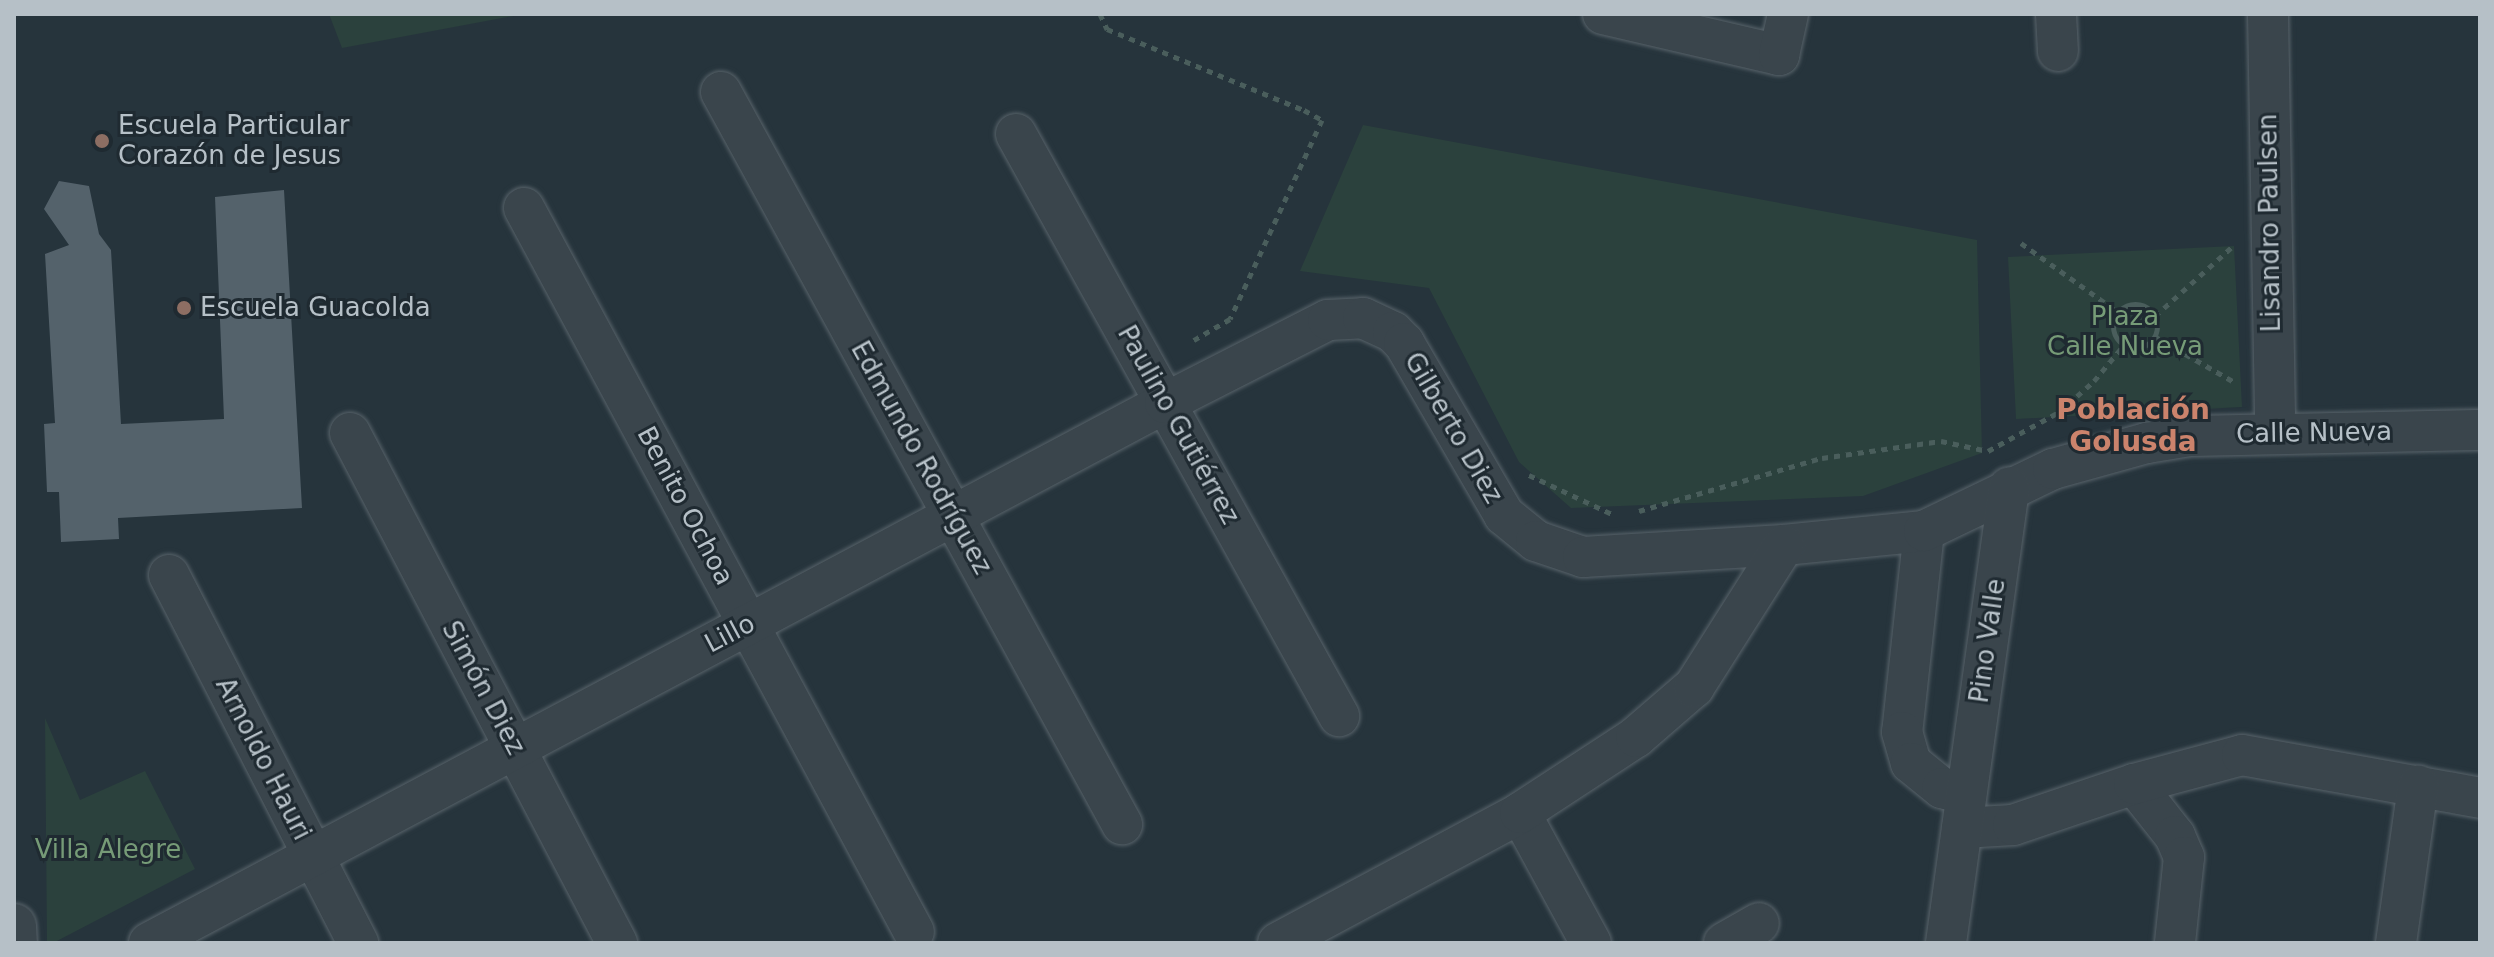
<!DOCTYPE html>
<meta charset="utf-8">
<style>
body{margin:0}
#map{position:relative;width:2494px;height:957px;overflow:hidden;background:#26343c;font-family:"DejaVu Sans",sans-serif}
div>[style]{position:absolute}
[style*='--x']{left:calc(var(--x)*1px);top:calc(var(--y)*1px);width:calc(var(--w)*1px);rotate:calc(var(--a)*1deg)}
.green>*{inset:0;background:#2b413d}
.building>*{inset:0;background:#54626b}
.path>*{height:5px;margin-top:-2.5px;transform-origin:0;background:repeating-linear-gradient(90deg,#4a5e5c 0 6px,transparent 0 12px)}
.path>.ring{margin:-2.5px;padding:0;box-sizing:content-box;background:none;border:5px solid #4a5e5c;border-radius:50%}
.roads{filter:drop-shadow(0 0 2px #58636a) drop-shadow(0 0 2px #58636a)}
.minor>*{height:40px;margin:-20px;padding:0 20px;transform-origin:20px;border-radius:20px;background:#3a454c}
.tertiary>*{height:44px;margin:-22px;padding:0 22px;transform-origin:22px;border-radius:22px;background:#3a454c}
.dots>*{width:22px;height:22px;translate:-50% -50%;box-sizing:border-box;border:4px solid #1f2a31;border-radius:50%}
span{translate:-50% -50%;white-space:nowrap;text-align:center;line-height:1.15;-webkit-text-stroke:6px #1f2a31;paint-order:stroke}
.poi-label{font-size:26px;color:#b6c0c7}
.left{translate:0 -50%;text-align:left}
.street-label{font-size:26px;color:#b6c0c7}
.park-label{font-size:26px;color:#769b77}
.neighbourhood-label{font-size:28px;color:#cb836c;font-weight:700}
.frame{position:absolute;inset:0;border:16px solid #b6c0c7;pointer-events:none}
</style>
<div id="map">
<div class="green">
<div style="clip-path:polygon(329px 14px,524px 14px,342px 48px)"></div>
<div style="clip-path:polygon(1363px 125px,1977px 240px,1982px 453px,1863px 496px,1571px 508px,1519px 462px,1429px 288px,1300px 271px)"></div>
<div style="clip-path:polygon(2234px 246px,2242px 407px,2016px 419px,2008px 257px)"></div>
<div style="clip-path:polygon(45px 718px,80px 800px,145px 771px,195px 869px,53px 943px,47px 943px)"></div>
</div>
<div class="building">
<div style="clip-path:polygon(59px 181px,89px 186px,99px 234px,111px 250px,121px 424px,224px 419px,215px 197px,284px 190px,302px 508px,118px 518px,119px 539px,61px 542px,59px 492px,47px 492px,44px 424px,55px 423px,45px 254px,69px 245px,44px 209px)"></div>
</div>
<div class="path">
<div style="--x:1100;--y:14;--w:17;--a:65"></div>
<div style="--x:1107;--y:29;--w:213;--a:22.4"></div>
<div style="--x:1304;--y:110;--w:21;--a:29"></div>
<div style="--x:1322;--y:120;--w:219;--a:114.8"></div>
<div style="--x:1230;--y:319;--w:42;--a:149.7"></div>
<div style="--x:2021;--y:243;--w:119;--a:35.4"></div>
<div class="ring" style="left:2113px;top:304px;width:39px;height:39px"></div>
<div style="--x:2155;--y:316;--w:103;--a:-41.9"></div>
<div style="--x:2154;--y:336;--w:95;--a:29.8"></div>
<div style="--x:1529;--y:475;--w:94;--a:25.2"></div>
<div style="--x:1639;--y:511;--w:191;--a:-16.2"></div>
<div style="--x:1822;--y:458;--w:120;--a:-8.1"></div>
<div style="--x:1941;--y:441;--w:48;--a:12"></div>
<div style="--x:1988;--y:451;--w:81;--a:-28.8"></div>
<div style="--x:2059;--y:412;--w:47;--a:-41.5"></div>
<div style="--x:2094;--y:381;--w:47;--a:-50.2"></div>
</div>
<div class="roads">
<div class="minor">
<div style="--x:1603;--y:14;--w:181;--a:13.1"></div>
<div style="--x:1779;--y:55;--w:42;--a:-77.6"></div>
<div style="--x:2056;--y:14;--w:37;--a:87"></div>
<div style="--x:2268;--y:14;--w:419;--a:89"></div>
<div style="--x:721;--y:92;--w:835;--a:61.29"></div>
<div style="--x:1016;--y:134;--w:666;--a:60.97"></div>
<div style="--x:524;--y:208;--w:822;--a:61.69"></div>
<div style="--x:350;--y:433;--w:576;--a:62.37"></div>
<div style="--x:1924;--y:531;--w:202;--a:96.2"></div>
<div style="--x:1902;--y:732;--w:32;--a:74"></div>
<div style="--x:1911;--y:763;--w:40;--a:39"></div>
<div style="--x:1942;--y:788;--w:25;--a:14"></div>
<div style="--x:169;--y:575;--w:414;--a:62.8"></div>
<div style="--x:2134;--y:784;--w:66;--a:51.7"></div>
<div style="--x:2175;--y:836;--w:23;--a:67"></div>
<div style="--x:2184;--y:857;--w:86;--a:96"></div>
<div style="--x:1520;--y:813;--w:148;--a:61.4"></div>
<div style="--x:1962;--y:828;--w:51;--a:-3.4"></div>
<div style="--x:2013;--y:825;--w:128;--a:-18.7"></div>
<div style="--x:2134;--y:784;--w:112;--a:-15"></div>
<div style="--x:2242;--y:755;--w:242;--a:10.2"></div>
<div style="--x:149;--y:943;--w:1151;--a:-27.99"></div>
<div style="--x:1165;--y:403;--w:183;--a:-27"></div>
<div style="--x:1328;--y:320;--w:35;--a:-3"></div>
<div style="--x:1363;--y:318;--w:33;--a:25"></div>
<div style="--x:1393;--y:332;--w:16;--a:45"></div>
<div style="--x:1404;--y:343;--w:199;--a:59.8"></div>
<div style="--x:1504;--y:515;--w:41;--a:39.1"></div>
<div style="--x:1536;--y:541;--w:50;--a:18.8"></div>
<div style="--x:1583;--y:557;--w:201;--a:-3.4"></div>
<div style="--x:1784;--y:545;--w:141;--a:-5.7"></div>
<div style="--x:1924;--y:531;--w:143;--a:-25.7"></div>
<div style="--x:2053;--y:469;--w:98;--a:-15.5"></div>
<div style="--x:2147;--y:443;--w:43;--a:-9.5"></div>
<div style="--x:2189;--y:436;--w:291;--a:-1.2"></div>
<div style="--x:1278;--y:943;--w:275;--a:-28.2"></div>
<div style="--x:1520;--y:813;--w:139;--a:-33.2"></div>
<div style="--x:1636;--y:737;--w:77;--a:-40.8"></div>
<div style="--x:1694;--y:687;--w:168;--a:-57.6"></div>
<div style="--x:1724;--y:943;--w:40;--a:-29.7"></div>
<div style="--x:1946;--y:943;--w:460;--a:-82.1"></div>
<div style="--x:2396;--y:943;--w:159;--a:-82"></div>
</div>
<div class="tertiary">
<div style="--x:14;--y:926;--w:17;--a:87"></div>
</div>
</div>
<div class="dots">
<div style="left:102px;top:141px;background:#8d6e63"></div>
<div style="left:184px;top:308px;background:#8d6e63"></div>
</div>
<div class="poi-label">
<span class="left" style="left:118px;top:141px">Escuela Particular<br>Corazón de Jesus</span>
<span class="left" style="left:200px;top:308px">Escuela Guacolda</span>
</div>
<div class="street-label">
<span style="left:2270px;top:223px;rotate:-91deg">Lisandro Paulsen</span>
<span style="left:1178px;top:425px;rotate:61deg">Paulino Gutiérrez</span>
<span style="left:1453px;top:428px;rotate:60deg">Gilberto Diez</span>
<span style="left:2314px;top:433px;rotate:-1deg">Calle Nueva</span>
<span style="left:921px;top:458px;rotate:61deg">Edmundo Rodríguez</span>
<span style="left:685px;top:506px;rotate:62deg">Benito Ochoa</span>
<span style="left:730px;top:634px;rotate:-28deg">Lillo</span>
<span style="left:1988px;top:641px;rotate:-82deg">Pino Valle</span>
<span style="left:483px;top:688px;rotate:62deg">Simón Diez</span>
<span style="left:263px;top:759px;rotate:63deg">Arnoldo Hauri</span>
</div>
<div class="park-label">
<span style="left:2125px;top:332px">Plaza<br>Calle Nueva</span>
<span style="left:108px;top:850px">Villa Alegre</span>
</div>
<div class="neighbourhood-label">
<span style="left:2133px;top:426px">Población<br>Golusda</span>
</div>
<div class="frame"></div>
</div>
